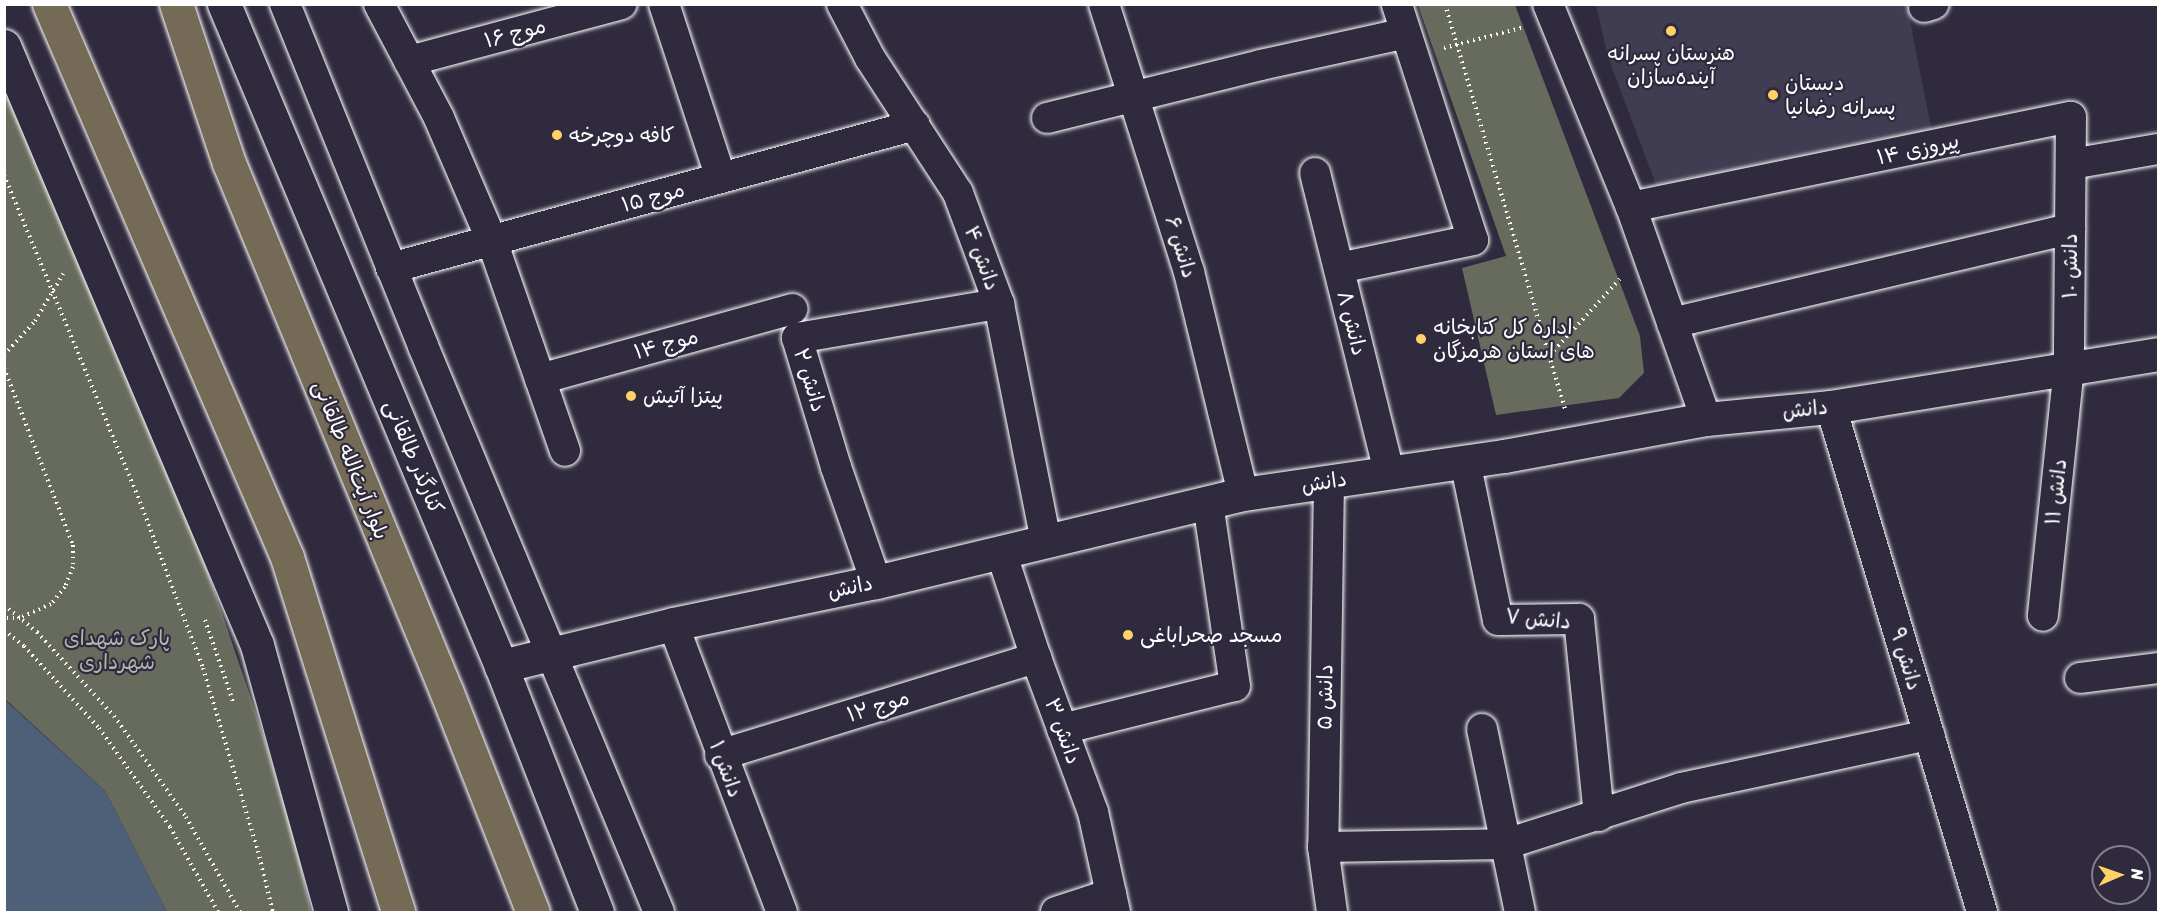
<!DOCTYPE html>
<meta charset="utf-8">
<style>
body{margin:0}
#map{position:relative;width:2163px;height:917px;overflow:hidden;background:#2f2a3d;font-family:Sriracha,"Playpen Sans Arabic",sans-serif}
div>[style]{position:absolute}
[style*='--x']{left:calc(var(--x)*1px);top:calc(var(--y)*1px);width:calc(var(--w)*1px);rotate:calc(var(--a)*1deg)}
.built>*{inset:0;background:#403c51}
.green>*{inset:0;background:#676b5d}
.water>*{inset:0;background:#4d6078}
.path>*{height:4px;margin-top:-2px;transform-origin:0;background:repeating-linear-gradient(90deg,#fff 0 1.5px,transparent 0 6px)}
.roads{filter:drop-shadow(0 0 2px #fff) drop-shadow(0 0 2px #fff)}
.minor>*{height:30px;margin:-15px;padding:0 15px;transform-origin:15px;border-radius:15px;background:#2f2a3d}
.tertiary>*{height:33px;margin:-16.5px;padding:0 16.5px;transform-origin:16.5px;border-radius:16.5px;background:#2f2a3d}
.primary>*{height:33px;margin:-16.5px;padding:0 16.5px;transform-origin:16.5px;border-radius:16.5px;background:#756a55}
.dots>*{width:16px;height:16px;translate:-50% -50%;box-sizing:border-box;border:3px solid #2f2a3d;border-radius:50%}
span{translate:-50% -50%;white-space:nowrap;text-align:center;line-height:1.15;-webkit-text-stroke:4.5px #2f2a3d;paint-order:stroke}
.street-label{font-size:21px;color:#fff}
.poi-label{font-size:21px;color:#fff}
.left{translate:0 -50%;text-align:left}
.park-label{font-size:21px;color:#b3b5ae}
.frame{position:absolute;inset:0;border:6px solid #fff;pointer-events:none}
.north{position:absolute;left:2091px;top:845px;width:60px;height:60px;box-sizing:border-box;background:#2f2a3d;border:2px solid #827f8b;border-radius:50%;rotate:88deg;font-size:16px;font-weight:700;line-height:24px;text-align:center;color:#fff}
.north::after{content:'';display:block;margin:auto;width:21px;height:27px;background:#ffd166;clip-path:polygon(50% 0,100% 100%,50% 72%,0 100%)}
</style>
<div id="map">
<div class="built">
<div style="clip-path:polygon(1596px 5px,1907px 5px,1932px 133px,1658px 190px,1608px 57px)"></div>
</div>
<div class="green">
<div style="clip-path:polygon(1418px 5px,1515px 5px,1640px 336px,1644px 373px,1619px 398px,1496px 415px,1462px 268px,1506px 256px)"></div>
<div style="clip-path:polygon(4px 69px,208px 572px,265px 740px,298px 852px,311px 912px,167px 912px,105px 791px,5px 699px)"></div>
</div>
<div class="water">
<div style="clip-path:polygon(4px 699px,105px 791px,167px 912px,5px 912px)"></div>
</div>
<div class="path">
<div style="--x:1445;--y:4;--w:422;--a:73.5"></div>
<div style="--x:1444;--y:48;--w:80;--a:-14.6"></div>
<div style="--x:4;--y:175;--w:354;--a:67.4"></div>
<div style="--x:140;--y:502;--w:178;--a:69.2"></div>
<div style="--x:203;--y:668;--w:191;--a:73.3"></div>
<div style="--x:258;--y:851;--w:63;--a:76.2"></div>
<div style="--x:4;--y:355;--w:46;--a:-47.6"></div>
<div style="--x:35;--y:321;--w:55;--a:-59.2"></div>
<div style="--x:1550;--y:355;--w:103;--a:-47.4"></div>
<div style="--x:4;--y:368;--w:190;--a:68.7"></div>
<div style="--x:73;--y:545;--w:22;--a:90"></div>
<div style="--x:73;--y:567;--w:22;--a:112"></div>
<div style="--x:65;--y:587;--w:22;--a:129"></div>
<div style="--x:51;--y:604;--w:34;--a:156"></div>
<div style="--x:20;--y:618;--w:16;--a:180"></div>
<div style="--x:4;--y:605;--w:43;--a:39.3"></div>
<div style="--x:37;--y:632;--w:114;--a:47.5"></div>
<div style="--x:114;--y:716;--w:124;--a:54.5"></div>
<div style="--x:186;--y:817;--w:109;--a:60.4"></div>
<div style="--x:205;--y:620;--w:89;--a:71"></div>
<div style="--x:4;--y:630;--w:26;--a:39"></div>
<div style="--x:24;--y:646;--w:111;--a:47.6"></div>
<div style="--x:99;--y:728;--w:122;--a:54.4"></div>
<div style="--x:170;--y:827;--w:98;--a:60.5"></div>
</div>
<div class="roads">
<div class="minor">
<div style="--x:285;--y:4;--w:369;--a:68"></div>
<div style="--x:423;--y:346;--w:613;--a:67.37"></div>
<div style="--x:379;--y:4;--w:129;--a:62.2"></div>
<div style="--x:439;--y:118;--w:134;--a:66.7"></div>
<div style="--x:492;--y:241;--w:222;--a:70.8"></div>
<div style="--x:664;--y:4;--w:183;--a:71.9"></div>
<div style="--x:842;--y:4;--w:61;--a:62.6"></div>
<div style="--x:870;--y:58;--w:161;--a:56.9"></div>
<div style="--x:958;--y:193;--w:118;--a:69.7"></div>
<div style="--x:999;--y:304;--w:243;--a:78.8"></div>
<div style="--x:1104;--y:4;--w:281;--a:72.4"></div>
<div style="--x:1189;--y:272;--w:228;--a:76.3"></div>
<div style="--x:1548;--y:4;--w:219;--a:67.8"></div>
<div style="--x:1631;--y:207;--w:225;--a:70.5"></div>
<div style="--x:1924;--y:7;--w:10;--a:-17"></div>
<div style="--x:409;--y:61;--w:220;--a:-15"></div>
<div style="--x:1047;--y:118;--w:220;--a:-13.9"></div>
<div style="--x:1261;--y:65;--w:148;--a:-12.4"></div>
<div style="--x:2071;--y:164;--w:88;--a:-9.8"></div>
<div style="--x:1315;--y:173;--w:309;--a:76.1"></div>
<div style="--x:1631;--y:207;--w:449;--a:-11.6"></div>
<div style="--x:2071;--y:117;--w:250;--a:90.5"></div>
<div style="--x:2069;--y:367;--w:250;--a:96"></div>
<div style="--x:391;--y:268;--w:543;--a:-15.26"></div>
<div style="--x:1339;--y:268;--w:137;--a:-11.8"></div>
<div style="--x:1473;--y:240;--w:248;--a:-107.9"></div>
<div style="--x:1672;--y:323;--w:409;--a:-13.3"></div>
<div style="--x:540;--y:379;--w:262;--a:-15.5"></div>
<div style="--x:1831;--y:407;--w:527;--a:73.35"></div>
<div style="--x:1465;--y:461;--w:162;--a:78.3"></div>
<div style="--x:1498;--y:620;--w:81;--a:-0.7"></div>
<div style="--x:1579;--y:619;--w:198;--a:84.2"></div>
<div style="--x:1329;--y:482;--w:365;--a:90.9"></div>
<div style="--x:1323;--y:847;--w:66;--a:82.1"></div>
<div style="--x:1001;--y:552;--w:112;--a:71.7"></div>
<div style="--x:1036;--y:658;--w:164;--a:69.7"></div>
<div style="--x:1093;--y:812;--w:102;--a:77.6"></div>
<div style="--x:876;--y:582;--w:122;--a:-109.2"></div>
<div style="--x:836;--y:467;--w:135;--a:-106.8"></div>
<div style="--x:797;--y:338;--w:205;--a:-9.6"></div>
<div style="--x:673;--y:624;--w:308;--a:69.3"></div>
<div style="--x:2080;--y:678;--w:79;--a:-7.3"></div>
<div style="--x:1062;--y:729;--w:178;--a:-14"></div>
<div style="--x:1235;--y:686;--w:185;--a:-98.4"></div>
<div style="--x:1482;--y:729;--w:187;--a:78.3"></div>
<div style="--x:720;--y:755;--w:331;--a:-17.1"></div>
<div style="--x:1323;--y:847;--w:183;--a:-0.9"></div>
<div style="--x:1506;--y:844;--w:184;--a:-17.7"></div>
<div style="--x:1681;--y:788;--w:254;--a:-12.1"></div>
<div style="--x:1056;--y:912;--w:58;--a:-18.1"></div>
</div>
<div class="tertiary">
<div style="--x:224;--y:4;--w:718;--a:67.29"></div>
<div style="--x:501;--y:666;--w:264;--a:68.7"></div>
<div style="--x:4;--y:46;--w:650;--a:67.1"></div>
<div style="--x:257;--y:645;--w:277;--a:74.5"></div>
<div style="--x:501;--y:666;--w:177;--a:-13.7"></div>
<div style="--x:673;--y:624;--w:207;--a:-11.7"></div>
<div style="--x:876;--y:582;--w:377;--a:-13.5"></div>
<div style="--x:1243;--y:494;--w:264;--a:-8.3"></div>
<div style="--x:1504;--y:456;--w:205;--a:-10.4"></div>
<div style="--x:1706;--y:419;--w:126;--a:-5.5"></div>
<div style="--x:1831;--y:407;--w:331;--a:-9.2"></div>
</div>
<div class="primary">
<div style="--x:49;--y:4;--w:602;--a:66.71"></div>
<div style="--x:287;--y:557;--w:372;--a:72.6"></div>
<div style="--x:176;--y:4;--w:168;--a:71.6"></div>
<div style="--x:229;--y:163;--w:573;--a:67.64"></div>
<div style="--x:447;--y:693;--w:235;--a:68.6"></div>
</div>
</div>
<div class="dots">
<div style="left:1671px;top:31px;background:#ffd166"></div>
<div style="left:1773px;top:95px;background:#ffd166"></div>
<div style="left:557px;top:135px;background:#ffd166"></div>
<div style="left:1421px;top:339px;background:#ffd166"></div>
<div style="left:631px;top:396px;background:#ffd166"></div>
<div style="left:1128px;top:635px;background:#ffd166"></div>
</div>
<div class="street-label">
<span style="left:515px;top:33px;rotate:-15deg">موج ۱۶</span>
<span style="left:1918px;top:149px;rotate:-12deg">پیروزی ۱۴</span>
<span style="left:653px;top:197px;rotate:-15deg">موج ۱۵</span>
<span style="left:1181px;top:247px;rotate:73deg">دانش ۶</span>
<span style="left:982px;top:258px;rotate:70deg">دانش ۴</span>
<span style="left:2070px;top:266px;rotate:-90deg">دانش ۱۰</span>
<span style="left:1352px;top:323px;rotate:76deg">دانش ۸</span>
<span style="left:666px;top:344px;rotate:-15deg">موج ۱۴</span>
<span style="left:810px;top:380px;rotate:73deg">دانش ۲</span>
<span style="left:1805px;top:409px;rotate:-6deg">دانش</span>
<span style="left:414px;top:457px;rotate:67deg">کنارگذر طالقانی</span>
<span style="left:351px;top:460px;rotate:68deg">بلوار آیت‌الله طالقانی</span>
<span style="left:1324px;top:482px;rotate:-9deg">دانش</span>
<span style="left:2056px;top:492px;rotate:-84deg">دانش ۱۱</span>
<span style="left:850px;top:587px;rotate:-12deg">دانش</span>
<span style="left:1538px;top:619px;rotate:5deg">دانش ۷</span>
<span style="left:1906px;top:659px;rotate:73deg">دانش ۹</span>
<span style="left:1325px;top:697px;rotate:-89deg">دانش ۵</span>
<span style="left:878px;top:706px;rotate:-17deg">موج ۱۲</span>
<span style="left:1063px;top:731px;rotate:70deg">دانش ۳</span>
<span style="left:726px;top:769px;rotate:69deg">دانش ۱</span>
</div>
<div class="poi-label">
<span style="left:1671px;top:65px">هنرستان پسرانه<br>آینده‌سازان</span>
<span class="left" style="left:1785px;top:95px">دبستان<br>پسرانه رضانیا</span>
<span class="left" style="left:569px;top:135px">کافه دوچرخه</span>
<span class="left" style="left:1433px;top:339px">اداره کل کتابخانه<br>های استان هرمزگان</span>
<span class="left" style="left:643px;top:396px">پیتزا آتیش</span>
<span class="left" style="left:1140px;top:635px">مسجد صحراباغی</span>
</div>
<div class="park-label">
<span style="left:117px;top:650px">پارک شهدای<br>شهرداری</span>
</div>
<div class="frame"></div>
<div class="north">N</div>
</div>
